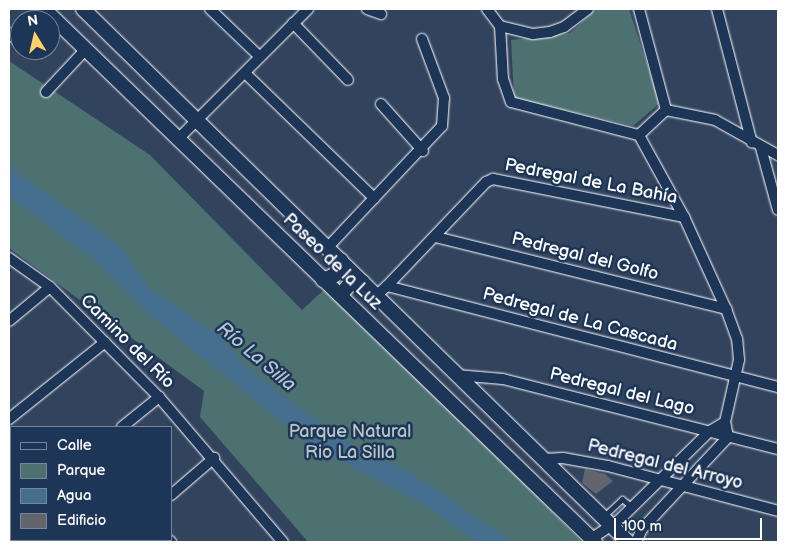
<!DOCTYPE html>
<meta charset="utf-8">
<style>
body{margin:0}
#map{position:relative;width:787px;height:551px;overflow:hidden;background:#32435e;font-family:"Balsamiq Sans",sans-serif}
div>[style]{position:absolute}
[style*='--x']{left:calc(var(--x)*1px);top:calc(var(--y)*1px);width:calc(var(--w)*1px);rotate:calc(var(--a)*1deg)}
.green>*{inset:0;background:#4d7071}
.water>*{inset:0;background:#466e8e}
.building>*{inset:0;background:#63656d}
.roads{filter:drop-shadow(0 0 1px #fff) drop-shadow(0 0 1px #fff)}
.lane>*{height:5px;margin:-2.5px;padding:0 2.5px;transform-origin:2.5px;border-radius:2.5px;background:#1d3557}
.street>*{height:10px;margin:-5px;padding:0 5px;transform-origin:5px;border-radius:5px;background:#1d3557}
.secondary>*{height:14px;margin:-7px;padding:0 7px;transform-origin:7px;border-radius:7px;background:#1d3557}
span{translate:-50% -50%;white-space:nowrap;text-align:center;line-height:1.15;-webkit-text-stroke:5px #1d3557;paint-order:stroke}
.street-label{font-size:18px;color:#fff}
.park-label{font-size:18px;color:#b8c6c6}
.water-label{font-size:19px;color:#b5c5d2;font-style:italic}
.frame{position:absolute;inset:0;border:10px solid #fff;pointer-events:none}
.legend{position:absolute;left:10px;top:426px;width:162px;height:115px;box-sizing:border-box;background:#1d3557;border:1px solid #77869a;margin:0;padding:6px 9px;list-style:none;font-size:15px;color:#fff}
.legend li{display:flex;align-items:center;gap:10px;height:25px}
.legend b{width:25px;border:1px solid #77869a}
.north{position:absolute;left:10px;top:10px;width:50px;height:50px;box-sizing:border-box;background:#1d3557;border:1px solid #77869a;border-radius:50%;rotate:351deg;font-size:14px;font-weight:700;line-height:20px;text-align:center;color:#fff}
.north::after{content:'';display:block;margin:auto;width:18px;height:22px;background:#ffd166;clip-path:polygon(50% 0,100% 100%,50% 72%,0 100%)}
.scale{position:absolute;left:614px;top:518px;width:148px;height:22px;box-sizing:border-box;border:2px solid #fff;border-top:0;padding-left:6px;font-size:15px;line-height:18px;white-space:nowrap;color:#fff;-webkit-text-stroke:4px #1d3557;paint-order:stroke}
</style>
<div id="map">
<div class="green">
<div style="clip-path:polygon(596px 9px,629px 9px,660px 103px,633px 126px,514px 98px,511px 40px,570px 33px)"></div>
<div style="clip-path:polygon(9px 61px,150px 155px,302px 310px,329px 285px,582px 542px,308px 542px,200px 417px,204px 391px,9px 248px)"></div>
</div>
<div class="water">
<div style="clip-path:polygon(9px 167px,120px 246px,149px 288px,216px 333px,249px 369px,291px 402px,353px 445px,411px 473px,513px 542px,476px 542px,430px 508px,306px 442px,148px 313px,91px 257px,9px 196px)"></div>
</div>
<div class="building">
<div style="clip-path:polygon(585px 469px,605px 474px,613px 481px,596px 494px,582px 483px)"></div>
</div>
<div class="roads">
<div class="lane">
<div style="--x:604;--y:516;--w:25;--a:-43"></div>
<div style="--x:622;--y:499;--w:14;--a:39"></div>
</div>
<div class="street">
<div style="--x:210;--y:9;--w:69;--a:43.8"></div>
<div style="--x:367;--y:9;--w:15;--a:20"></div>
<div style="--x:487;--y:9;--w:21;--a:53"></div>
<div style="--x:500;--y:26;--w:53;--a:86.8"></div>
<div style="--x:503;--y:79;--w:24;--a:71"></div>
<div style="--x:511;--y:102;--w:132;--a:14.5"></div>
<div style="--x:639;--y:9;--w:105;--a:75"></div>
<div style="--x:717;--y:9;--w:138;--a:75.4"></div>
<div style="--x:293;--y:23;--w:79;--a:46"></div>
<div style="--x:500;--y:26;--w:34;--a:14"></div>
<div style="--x:533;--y:34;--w:17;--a:-7"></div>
<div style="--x:550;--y:32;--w:15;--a:-20"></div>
<div style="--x:564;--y:27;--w:30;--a:-37"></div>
<div style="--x:9;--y:33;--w:15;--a:42"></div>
<div style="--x:245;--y:73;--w:180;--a:44.1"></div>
<div style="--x:46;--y:92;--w:59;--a:-47.1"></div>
<div style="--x:381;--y:104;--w:63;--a:48.2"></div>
<div style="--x:666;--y:110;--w:50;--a:11.5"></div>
<div style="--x:715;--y:120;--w:72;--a:29.1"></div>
<div style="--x:178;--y:139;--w:184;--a:-45"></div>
<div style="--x:761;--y:148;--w:64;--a:74.7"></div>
<div style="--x:436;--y:237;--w:299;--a:13.9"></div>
<div style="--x:328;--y:247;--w:166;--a:-46.7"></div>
<div style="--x:442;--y:126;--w:28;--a:-86"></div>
<div style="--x:444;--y:98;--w:63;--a:-110.4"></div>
<div style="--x:9;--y:258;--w:50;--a:35.3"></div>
<div style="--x:50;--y:287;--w:155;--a:45.3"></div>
<div style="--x:159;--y:397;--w:191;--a:49.5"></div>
<div style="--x:387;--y:286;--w:144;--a:-46.4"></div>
<div style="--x:486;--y:182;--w:8;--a:-23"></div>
<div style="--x:493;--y:179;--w:195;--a:11.3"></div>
<div style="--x:377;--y:295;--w:13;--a:-42"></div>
<div style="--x:387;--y:286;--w:404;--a:14.5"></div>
<div style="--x:9;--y:321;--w:53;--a:-39.7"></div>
<div style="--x:456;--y:375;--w:47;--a:4.9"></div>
<div style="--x:503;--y:379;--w:284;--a:14.3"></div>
<div style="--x:9;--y:419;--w:123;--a:-38.7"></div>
<div style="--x:122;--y:427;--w:48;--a:-39"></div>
<div style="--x:543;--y:459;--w:20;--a:-3"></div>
<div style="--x:563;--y:458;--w:46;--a:10.1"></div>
<div style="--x:608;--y:466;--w:176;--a:14.8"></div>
<div style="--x:171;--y:495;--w:57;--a:-40.7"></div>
<div style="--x:9;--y:519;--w:3;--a:-45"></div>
<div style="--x:591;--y:539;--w:32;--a:-34"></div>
<div style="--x:618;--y:521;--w:129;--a:-44.4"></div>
<div style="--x:710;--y:431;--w:17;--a:-31"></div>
<div style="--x:169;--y:540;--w:3;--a:45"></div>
<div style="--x:116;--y:542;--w:4;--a:-34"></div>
<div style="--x:636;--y:542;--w:14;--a:-65"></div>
<div style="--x:642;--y:529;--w:126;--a:-46.9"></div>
<div style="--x:728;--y:437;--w:15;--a:-101"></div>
<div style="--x:725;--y:422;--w:64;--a:-77.3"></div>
<div style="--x:739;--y:360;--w:21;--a:-95"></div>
<div style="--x:737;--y:339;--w:32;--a:-110"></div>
<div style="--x:726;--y:309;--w:101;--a:-114.5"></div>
<div style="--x:684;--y:217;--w:94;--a:-118.8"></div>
<div style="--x:639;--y:135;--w:37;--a:-43"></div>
</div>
<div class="secondary">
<div style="--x:44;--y:9;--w:767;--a:44.05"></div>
<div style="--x:83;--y:9;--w:762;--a:44.36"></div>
<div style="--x:323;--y:280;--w:13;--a:-23"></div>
<div style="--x:335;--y:275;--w:16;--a:-68"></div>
<div style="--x:340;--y:295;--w:13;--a:-48"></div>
<div style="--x:349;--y:285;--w:14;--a:-12"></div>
</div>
</div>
<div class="street-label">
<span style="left:591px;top:182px;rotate:11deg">Pedregal de La Bahía</span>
<span style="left:585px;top:257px;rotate:14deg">Pedregal del Golfo</span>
<span style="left:332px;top:262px;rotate:44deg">Paseo de la Luz</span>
<span style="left:580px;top:320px;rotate:15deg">Pedregal de La Cascada</span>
<span style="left:127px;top:342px;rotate:45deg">Camino del Río</span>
<span style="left:622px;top:392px;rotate:14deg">Pedregal del Lago</span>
<span style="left:665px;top:465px;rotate:14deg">Pedregal del Arroyo</span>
</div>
<div class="park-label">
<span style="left:350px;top:443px">Parque Natural<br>Rio La Silla</span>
</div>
<div class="water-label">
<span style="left:256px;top:357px;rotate:40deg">Río La Silla</span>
</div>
<div class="frame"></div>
<ul class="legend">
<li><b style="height:6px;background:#1d3557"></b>Calle</li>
<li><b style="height:14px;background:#4d7071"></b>Parque</li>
<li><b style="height:14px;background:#466e8e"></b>Agua</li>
<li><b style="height:14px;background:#63656d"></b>Edificio</li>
</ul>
<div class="north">N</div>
<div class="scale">100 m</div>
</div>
